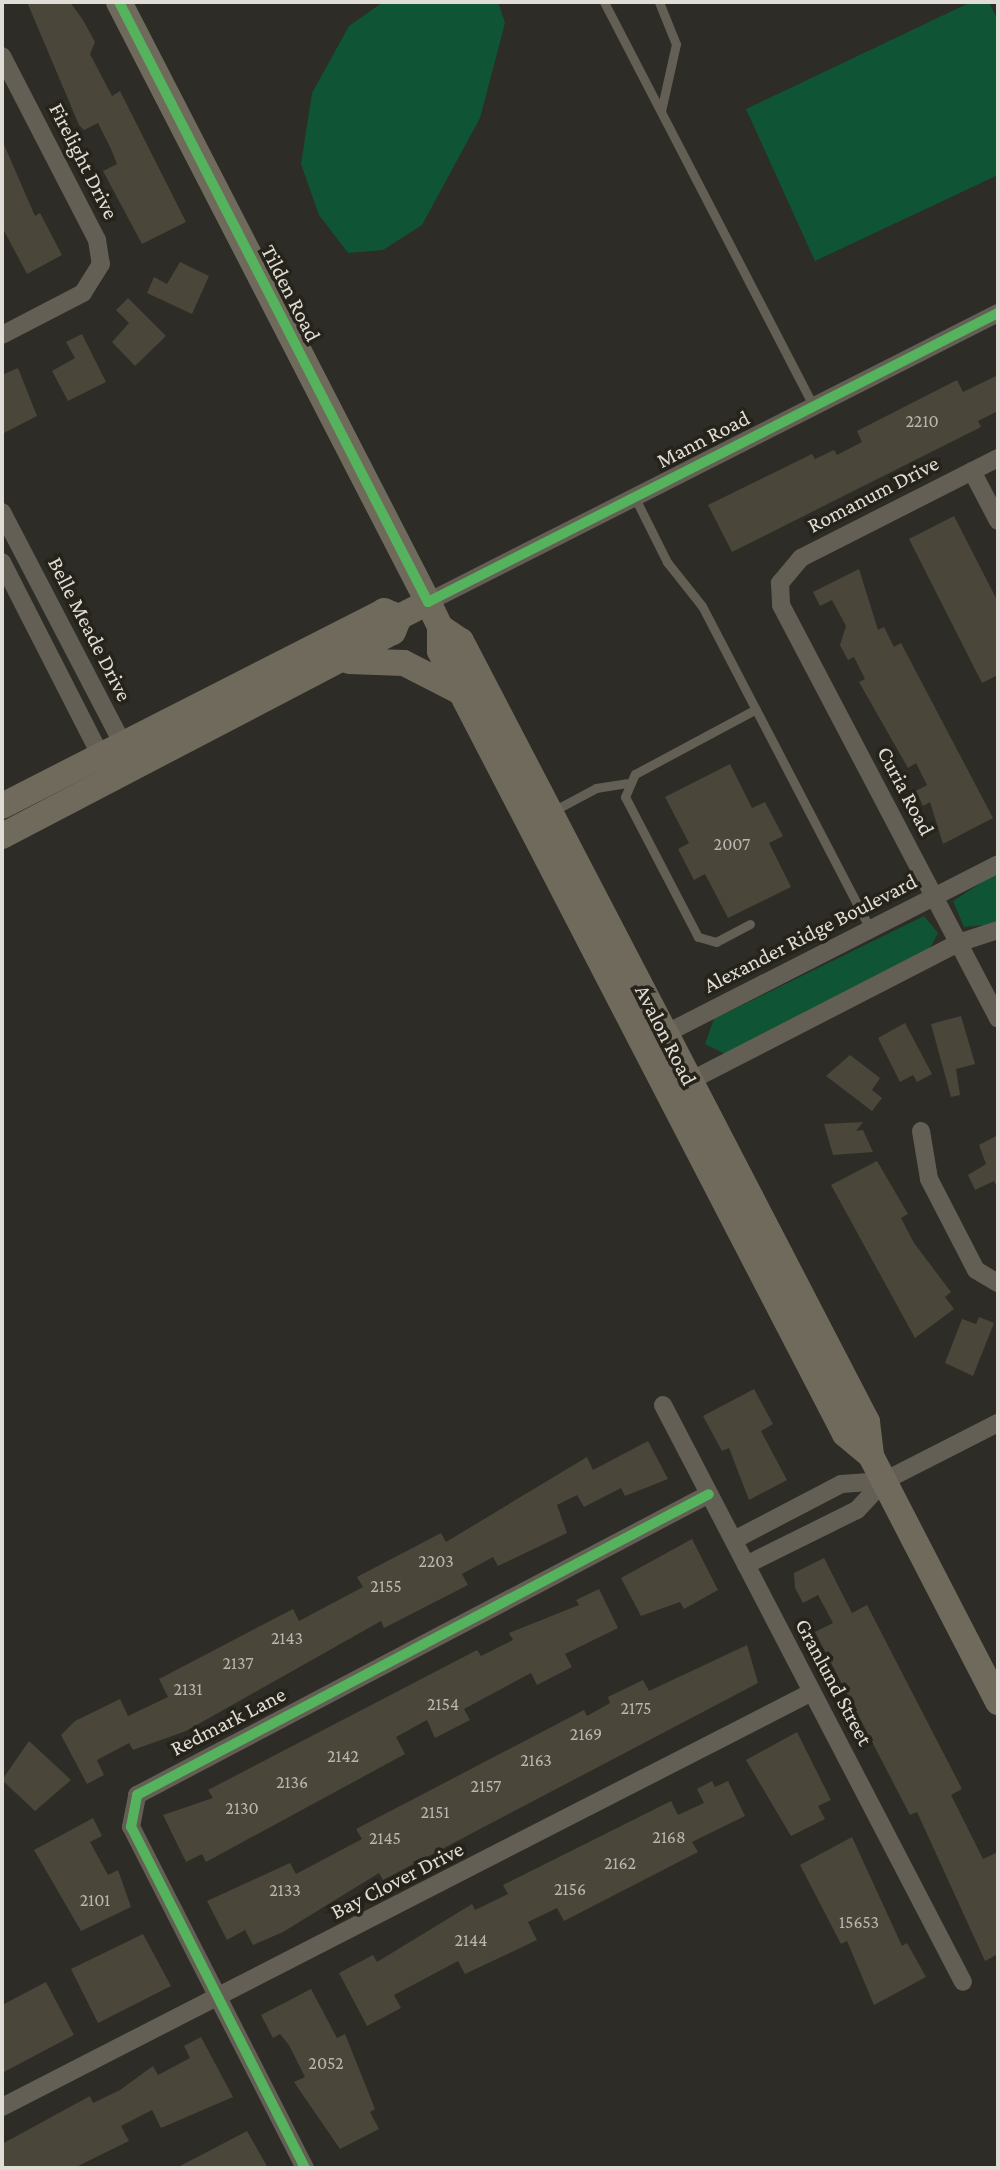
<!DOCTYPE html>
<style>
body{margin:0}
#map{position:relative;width:1000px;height:2170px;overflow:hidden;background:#2d2c26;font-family:"Crimson Pro",serif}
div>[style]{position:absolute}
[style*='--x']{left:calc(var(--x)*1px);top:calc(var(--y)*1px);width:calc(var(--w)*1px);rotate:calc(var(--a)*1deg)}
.green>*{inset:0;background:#105436}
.building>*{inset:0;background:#4a463a}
.lane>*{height:9px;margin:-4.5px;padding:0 4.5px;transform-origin:4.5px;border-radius:4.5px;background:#635f54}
.street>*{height:18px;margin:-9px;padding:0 9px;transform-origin:9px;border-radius:9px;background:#635f54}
.secondary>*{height:26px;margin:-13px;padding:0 13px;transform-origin:13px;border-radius:13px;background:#6f6a5c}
.cycleway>*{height:10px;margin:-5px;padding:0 5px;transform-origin:5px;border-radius:5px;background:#56b35d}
span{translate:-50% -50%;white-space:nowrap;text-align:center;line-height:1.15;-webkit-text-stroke:7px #26231a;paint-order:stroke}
.number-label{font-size:18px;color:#bab7b0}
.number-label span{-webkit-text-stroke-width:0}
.street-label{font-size:22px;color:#e0ddd7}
.frame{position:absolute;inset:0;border:4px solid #e0ddd7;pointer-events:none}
</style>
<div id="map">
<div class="green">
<div style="clip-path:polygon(383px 2px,498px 2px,505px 23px,480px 118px,422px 225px,383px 250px,348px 253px,319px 215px,301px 164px,312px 93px,349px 26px)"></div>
<div style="clip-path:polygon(971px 2px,989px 2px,998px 21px,998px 175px,815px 261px,746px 109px)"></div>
<div style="clip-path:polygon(998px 872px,998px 924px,964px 927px,953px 901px)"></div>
<div style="clip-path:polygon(924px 916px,938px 933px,929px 950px,725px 1054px,705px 1044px,714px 1019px)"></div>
</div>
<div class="building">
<div style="clip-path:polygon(27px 2px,70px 2px,83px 20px,95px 42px,90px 54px,112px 96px,120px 91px,186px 222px,142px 244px,103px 171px,117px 164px,111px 149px,98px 123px,84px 130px,79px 125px)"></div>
<div style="clip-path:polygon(2px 140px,35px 216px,40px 213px,62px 255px,27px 274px,2px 227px)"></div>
<div style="clip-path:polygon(180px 262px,209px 276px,192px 314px,147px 293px,154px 277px,167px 284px)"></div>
<div style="clip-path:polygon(128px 298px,166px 336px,135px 366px,112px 342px,129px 323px,116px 310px)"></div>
<div style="clip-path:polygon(82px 334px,106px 382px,68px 401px,52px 371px,75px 358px,66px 342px)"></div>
<div style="clip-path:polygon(18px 368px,37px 416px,2px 434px,2px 375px)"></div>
<div style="clip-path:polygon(998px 375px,998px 411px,978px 421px,981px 427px,732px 552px,708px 505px,812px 454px,815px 459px,834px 450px,837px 455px,862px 442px,857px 431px,957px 380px,963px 392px)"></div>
<div style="clip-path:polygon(954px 516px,998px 602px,998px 675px,982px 683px,909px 539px)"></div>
<div style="clip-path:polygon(859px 569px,878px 630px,884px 627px,894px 647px,901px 643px,993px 818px,943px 844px,930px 802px,923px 806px,916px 791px,927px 785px,916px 763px,908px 768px,859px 682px,865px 679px,854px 657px,848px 660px,840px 645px,846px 626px,832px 600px,820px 606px,813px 592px)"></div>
<div style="clip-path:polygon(730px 764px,752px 808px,765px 802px,783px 836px,769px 843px,791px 887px,728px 918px,705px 874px,694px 880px,678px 849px,689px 843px,665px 797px)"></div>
<div style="clip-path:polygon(961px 1016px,975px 1064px,956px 1069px,960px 1095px,951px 1097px,931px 1024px)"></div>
<div style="clip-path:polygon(905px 1023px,932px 1074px,917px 1082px,913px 1075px,900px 1082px,878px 1038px)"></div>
<div style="clip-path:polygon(850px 1055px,880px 1078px,872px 1090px,882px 1098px,872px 1111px,826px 1076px)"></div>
<div style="clip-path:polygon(863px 1122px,856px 1131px,863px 1130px,873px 1152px,833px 1155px,824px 1124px)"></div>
<div style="clip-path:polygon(998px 1135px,998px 1189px,994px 1181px,975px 1190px,968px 1175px,986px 1164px,979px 1145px)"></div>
<div style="clip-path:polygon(877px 1161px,908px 1214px,901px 1218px,914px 1243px,951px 1292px,945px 1297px,954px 1309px,915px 1338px,831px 1185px)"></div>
<div style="clip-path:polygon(979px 1317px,994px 1323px,973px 1376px,945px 1363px,962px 1319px,976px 1324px)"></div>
<div style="clip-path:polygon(754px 1389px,773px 1424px,761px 1431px,787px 1480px,749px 1500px,729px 1448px,722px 1451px,703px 1416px)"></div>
<div style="clip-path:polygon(648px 1441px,668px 1479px,625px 1496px,621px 1488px,584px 1507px,577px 1495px,557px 1505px,567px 1533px,498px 1566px,493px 1557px,462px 1574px,468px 1585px,384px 1628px,381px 1621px,186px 1731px,133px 1750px,129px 1743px,97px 1760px,104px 1775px,87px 1784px,61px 1735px,75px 1721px,120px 1699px,128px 1716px,168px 1697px,159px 1679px,293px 1609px,299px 1621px,363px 1587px,357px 1577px,441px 1533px,446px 1542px,587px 1457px,593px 1470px)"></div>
<div style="clip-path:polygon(692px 1539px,718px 1590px,684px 1609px,680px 1602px,641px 1616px,621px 1578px)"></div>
<div style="clip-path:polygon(824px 1558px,852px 1613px,867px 1605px,962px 1789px,951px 1795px,983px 1859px,998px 1852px,998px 1954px,985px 1961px,917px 1812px,910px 1815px,815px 1632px,833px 1623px,818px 1595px,803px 1603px,795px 1588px,794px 1573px)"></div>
<div style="clip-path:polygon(599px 1589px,618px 1628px,565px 1654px,572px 1667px,537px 1685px,531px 1673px,464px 1709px,470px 1720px,435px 1738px,427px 1720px,396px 1737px,405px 1754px,206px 1862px,202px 1854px,186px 1862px,163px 1815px,213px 1798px,208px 1790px,477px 1650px,481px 1656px,513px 1640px,509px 1633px,579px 1605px,576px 1600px)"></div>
<div style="clip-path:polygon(747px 1645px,758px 1683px,383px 1880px,379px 1873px,283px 1932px,253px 1945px,245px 1930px,227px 1940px,207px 1901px,290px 1863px,296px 1874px,362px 1839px,356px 1829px,584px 1710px,587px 1716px,610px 1703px,608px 1697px,643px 1680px,649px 1691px)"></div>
<div style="clip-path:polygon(797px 1732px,831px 1800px,818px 1806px,825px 1819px,791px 1836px,746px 1760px)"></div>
<div style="clip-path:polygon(29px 1741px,71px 1780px,35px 1811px,2px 1780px)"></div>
<div style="clip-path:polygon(712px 1781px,715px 1787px,728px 1781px,745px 1816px,692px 1842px,698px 1852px,564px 1921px,557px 1908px,528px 1922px,537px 1940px,465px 1974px,458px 1961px,394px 1995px,401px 2008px,367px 2026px,339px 1973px,373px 1955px,377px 1962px,472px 1904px,475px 1910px,508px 1894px,503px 1885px,671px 1801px,678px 1815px,704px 1803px,697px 1789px)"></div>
<div style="clip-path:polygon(93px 1818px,102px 1836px,90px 1842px,108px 1875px,118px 1870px,131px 1907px,81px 1931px,34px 1850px)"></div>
<div style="clip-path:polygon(852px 1837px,902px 1946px,907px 1943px,926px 1977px,874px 2005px,847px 1941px,841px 1944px,800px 1865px)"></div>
<div style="clip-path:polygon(143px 1934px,171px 1986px,98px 2023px,71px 1969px)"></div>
<div style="clip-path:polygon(46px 1982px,74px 2035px,2px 2073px,2px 2005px)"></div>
<div style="clip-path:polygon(311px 1989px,337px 2038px,345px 2034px,375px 2109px,370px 2112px,379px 2129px,340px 2149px,294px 2082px,305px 2077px,289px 2045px,280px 2034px,273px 2038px,261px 2015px)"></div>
<div style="clip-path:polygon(201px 2037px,233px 2097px,161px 2128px,152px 2110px,121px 2126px,129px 2141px,74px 2168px,2px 2168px,2px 2144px,90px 2096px,93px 2103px,120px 2090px,153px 2066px,158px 2075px,190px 2058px,184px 2046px)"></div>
<div style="clip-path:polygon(247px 2131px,268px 2168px,176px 2168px,209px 2151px)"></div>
</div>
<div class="lane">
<div style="--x:604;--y:2;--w:455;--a:62.6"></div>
<div style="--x:659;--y:2;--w:45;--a:68"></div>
<div style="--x:676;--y:44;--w:69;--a:102.6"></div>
<div style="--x:634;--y:496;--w:74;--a:63.4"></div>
<div style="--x:667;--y:562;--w:56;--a:51.5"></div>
<div style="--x:702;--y:606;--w:364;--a:62.5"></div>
<div style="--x:553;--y:811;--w:49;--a:-28.1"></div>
<div style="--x:596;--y:788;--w:31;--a:-9"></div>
<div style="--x:750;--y:924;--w:38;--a:152"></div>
<div style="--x:716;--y:942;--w:19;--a:-164"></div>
<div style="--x:698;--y:937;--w:158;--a:-117.5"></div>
<div style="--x:625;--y:797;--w:25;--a:-67"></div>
<div style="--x:635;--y:774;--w:137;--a:-28.2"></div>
</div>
<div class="street">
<div style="--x:2;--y:56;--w:207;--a:62.7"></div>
<div style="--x:97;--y:240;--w:24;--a:81"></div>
<div style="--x:101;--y:264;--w:34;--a:122"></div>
<div style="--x:83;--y:293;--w:91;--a:152.6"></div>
<div style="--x:998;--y:458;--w:221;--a:153.1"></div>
<div style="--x:801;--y:558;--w:33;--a:130"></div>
<div style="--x:780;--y:583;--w:22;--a:87"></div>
<div style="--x:781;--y:605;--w:467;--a:62.3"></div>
<div style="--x:972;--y:471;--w:56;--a:62.5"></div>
<div style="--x:2;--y:512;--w:273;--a:62.5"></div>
<div style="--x:2;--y:562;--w:229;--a:63"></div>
<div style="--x:428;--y:602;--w:639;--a:-26.89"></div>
<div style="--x:655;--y:1039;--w:385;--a:-27"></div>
<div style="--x:682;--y:1085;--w:310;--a:-27.2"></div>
<div style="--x:958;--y:943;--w:42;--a:-18"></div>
<div style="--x:921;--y:1131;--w:49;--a:80.5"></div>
<div style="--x:929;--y:1179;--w:102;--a:62.7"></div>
<div style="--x:976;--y:1270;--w:26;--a:31"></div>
<div style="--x:663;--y:1405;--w:650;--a:62.53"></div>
<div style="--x:734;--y:1540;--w:121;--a:-27.6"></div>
<div style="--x:841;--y:1484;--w:43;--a:-4"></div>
<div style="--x:746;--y:1565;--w:124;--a:-26.4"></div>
<div style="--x:857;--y:1510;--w:40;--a:-47"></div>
<div style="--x:884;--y:1481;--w:128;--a:-27"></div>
<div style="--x:2;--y:2107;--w:910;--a:-27.13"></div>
<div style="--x:305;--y:2168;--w:383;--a:-117"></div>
<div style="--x:131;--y:1827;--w:33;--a:-79"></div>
<div style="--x:137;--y:1795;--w:646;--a:-27.75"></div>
</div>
<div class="secondary">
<div style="--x:119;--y:2;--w:675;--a:62.75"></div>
<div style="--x:428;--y:602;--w:28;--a:64"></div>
<div style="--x:440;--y:627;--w:24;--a:90"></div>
<div style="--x:440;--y:651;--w:46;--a:62.9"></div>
<div style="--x:461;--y:692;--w:835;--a:62.64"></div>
<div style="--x:845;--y:1434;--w:34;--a:40"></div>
<div style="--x:440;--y:627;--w:25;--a:34"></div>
<div style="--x:461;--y:641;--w:443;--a:62.5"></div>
<div style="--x:666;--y:1034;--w:437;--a:62.6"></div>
<div style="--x:867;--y:1422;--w:34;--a:83"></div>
<div style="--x:871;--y:1456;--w:277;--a:62.7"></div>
<div style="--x:349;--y:661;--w:55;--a:2.1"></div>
<div style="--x:404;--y:663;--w:64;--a:27"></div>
<div style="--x:2;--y:806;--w:429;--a:-27"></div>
<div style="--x:384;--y:611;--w:16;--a:22"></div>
<div style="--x:2;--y:836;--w:441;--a:-27.6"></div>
<div style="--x:393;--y:632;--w:16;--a:-68"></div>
<div style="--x:399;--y:617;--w:33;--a:-27"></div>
</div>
<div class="cycleway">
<div style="--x:119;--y:2;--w:675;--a:62.75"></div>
<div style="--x:428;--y:602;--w:639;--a:-26.89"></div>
<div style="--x:305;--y:2168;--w:383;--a:-117"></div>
<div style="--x:131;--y:1827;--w:33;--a:-79"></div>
<div style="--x:137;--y:1795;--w:646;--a:-27.75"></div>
</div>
<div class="number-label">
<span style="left:922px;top:421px">2210</span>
<span style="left:732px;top:844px">2007</span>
<span style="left:436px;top:1561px">2203</span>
<span style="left:386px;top:1586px">2155</span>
<span style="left:287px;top:1638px">2143</span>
<span style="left:238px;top:1663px">2137</span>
<span style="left:188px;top:1689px">2131</span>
<span style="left:443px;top:1704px">2154</span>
<span style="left:636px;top:1708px">2175</span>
<span style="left:586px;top:1734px">2169</span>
<span style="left:343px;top:1756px">2142</span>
<span style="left:536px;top:1760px">2163</span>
<span style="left:292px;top:1782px">2136</span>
<span style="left:486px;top:1786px">2157</span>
<span style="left:242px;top:1808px">2130</span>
<span style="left:435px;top:1812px">2151</span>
<span style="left:669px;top:1837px">2168</span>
<span style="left:385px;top:1838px">2145</span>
<span style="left:620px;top:1863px">2162</span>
<span style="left:570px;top:1889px">2156</span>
<span style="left:285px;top:1890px">2133</span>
<span style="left:95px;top:1900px">2101</span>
<span style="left:859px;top:1922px">15653</span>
<span style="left:471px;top:1940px">2144</span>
<span style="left:326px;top:2063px">2052</span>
</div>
<div class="street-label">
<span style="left:84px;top:161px;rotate:63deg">Firelight Drive</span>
<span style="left:291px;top:293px;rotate:63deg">Tilden Road</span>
<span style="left:703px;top:439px;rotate:-27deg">Mann Road</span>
<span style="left:873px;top:494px;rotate:-27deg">Romanum Drive</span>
<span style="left:90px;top:629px;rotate:63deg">Belle Meade Drive</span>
<span style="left:906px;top:791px;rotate:62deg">Curia Road</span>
<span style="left:810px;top:933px;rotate:-27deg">Alexander Ridge Boulevard</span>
<span style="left:666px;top:1035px;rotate:63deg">Avalon Road</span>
<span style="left:834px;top:1682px;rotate:62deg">Granlund Street</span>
<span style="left:228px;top:1721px;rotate:-27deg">Redmark Lane</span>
<span style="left:397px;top:1880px;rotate:-27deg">Bay Clover Drive</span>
</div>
<div class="frame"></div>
</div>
